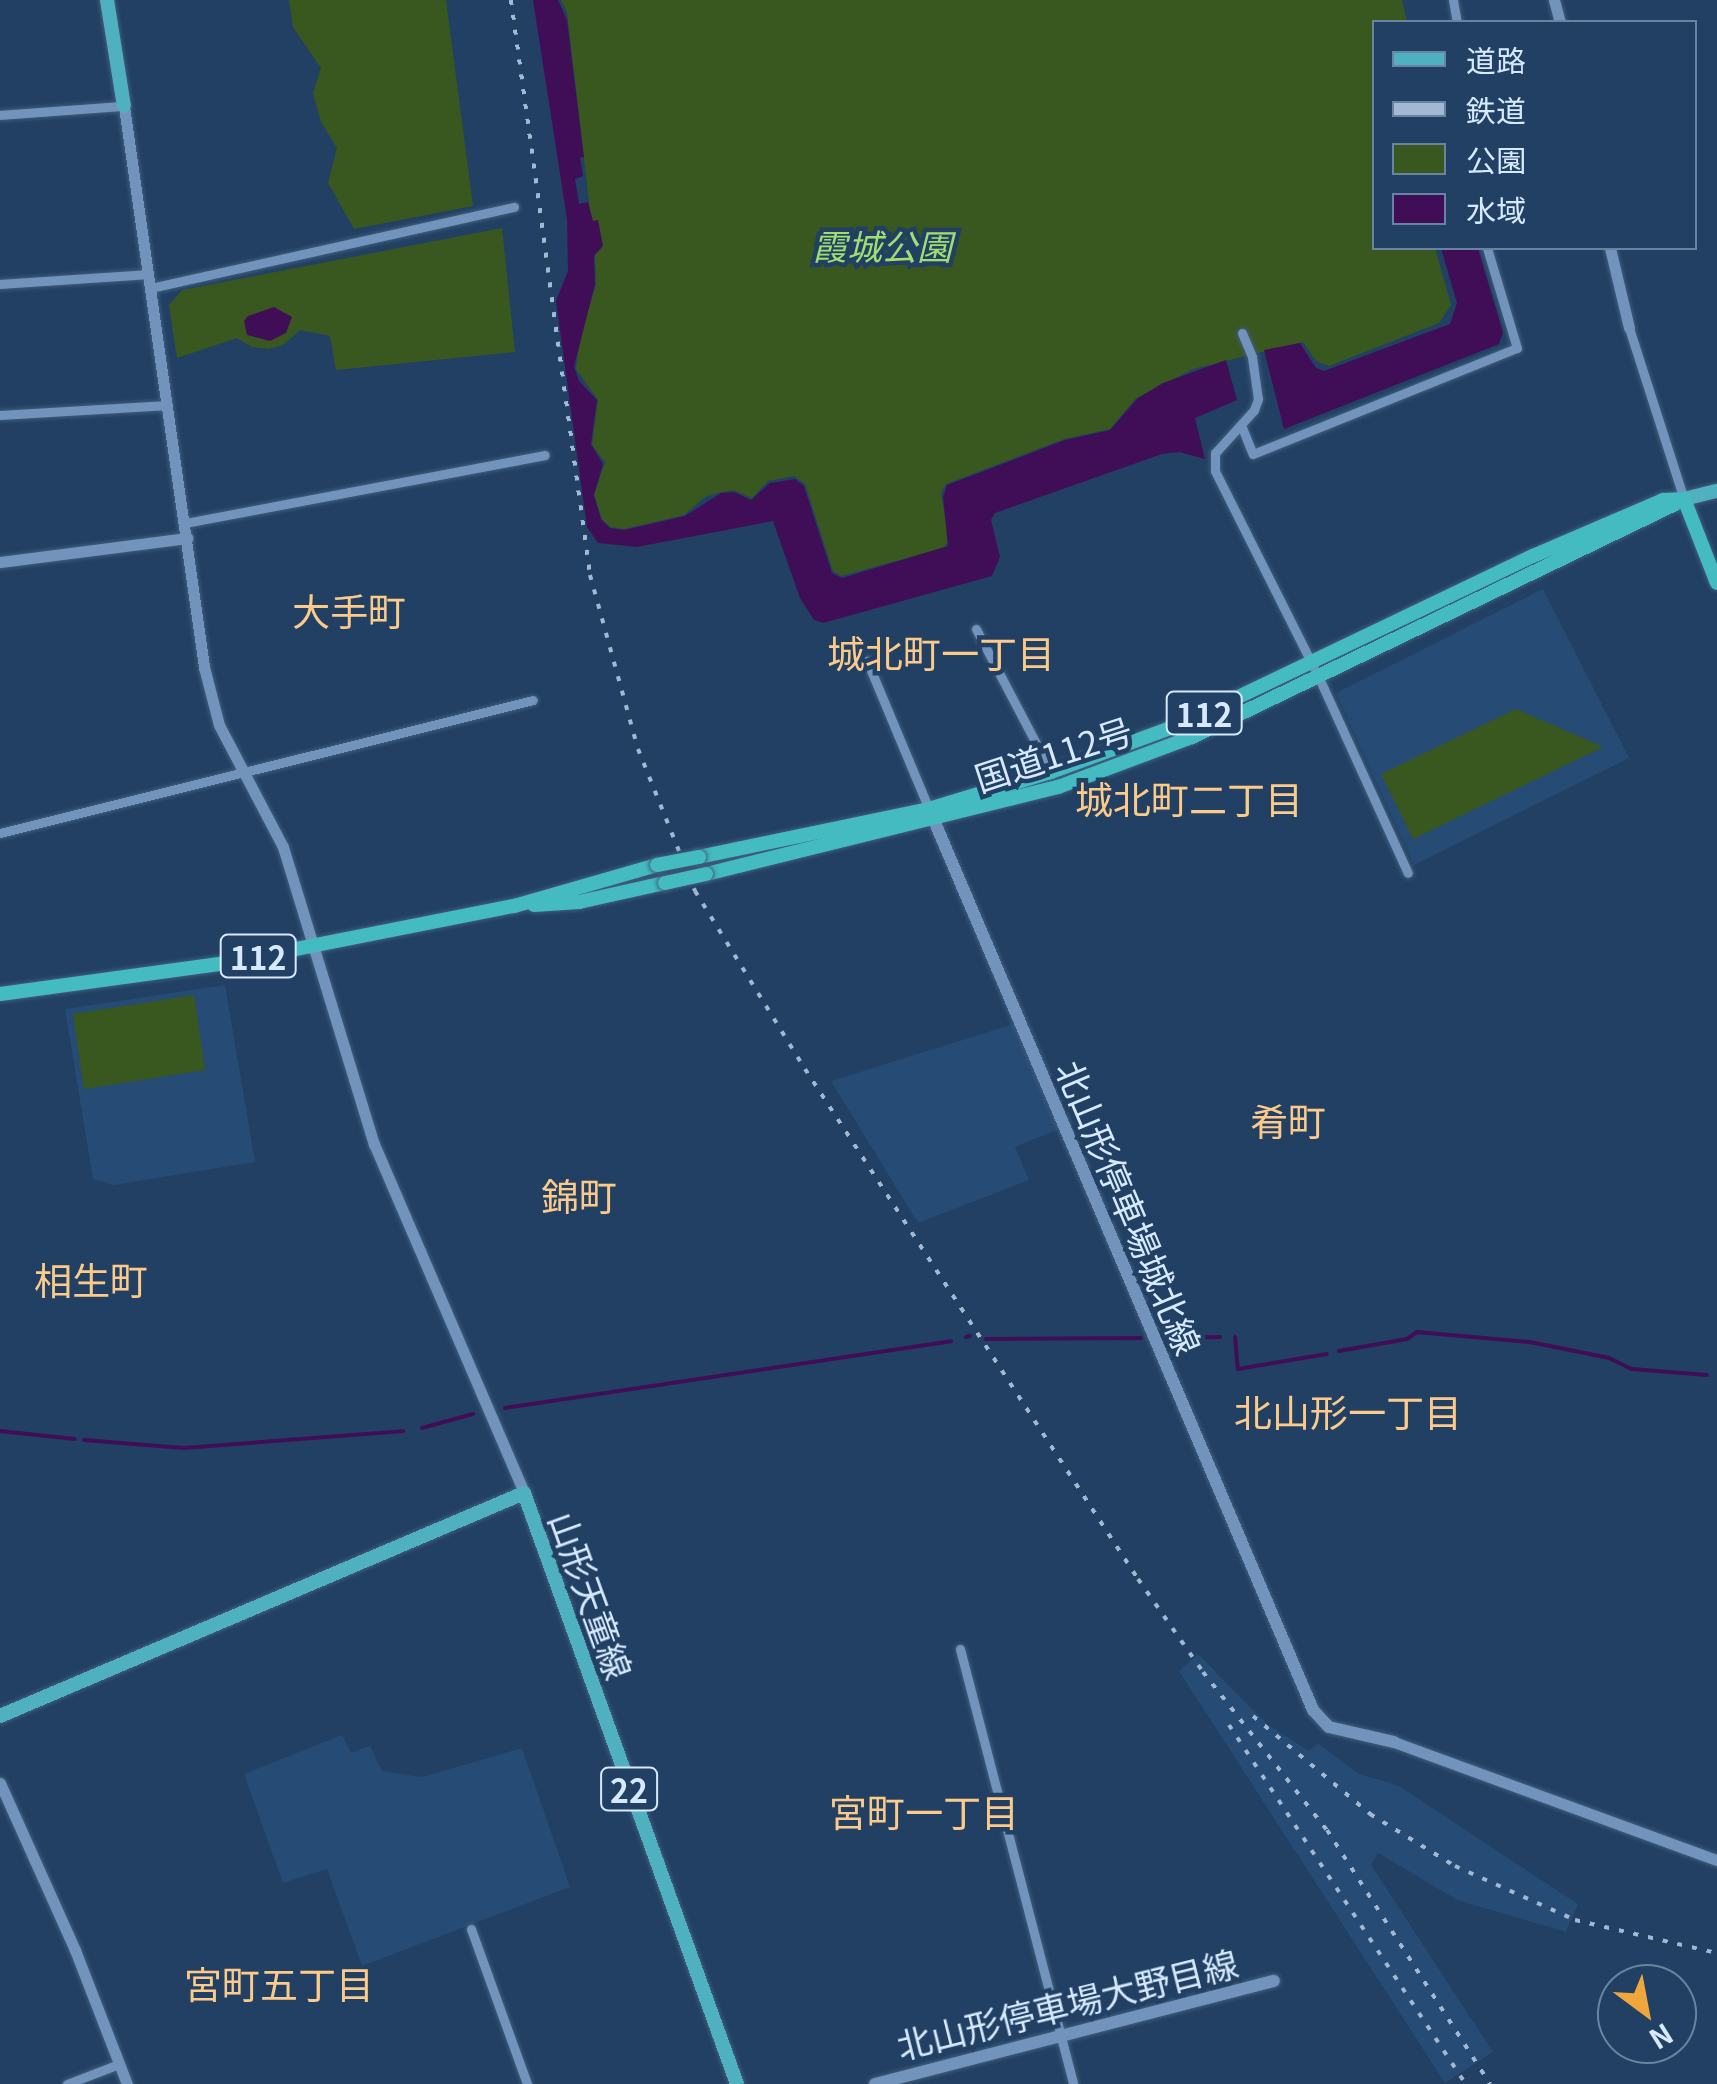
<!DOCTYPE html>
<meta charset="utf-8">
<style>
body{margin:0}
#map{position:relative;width:1717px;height:2084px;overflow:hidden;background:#214063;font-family:Georgia,"Noto Sans JP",serif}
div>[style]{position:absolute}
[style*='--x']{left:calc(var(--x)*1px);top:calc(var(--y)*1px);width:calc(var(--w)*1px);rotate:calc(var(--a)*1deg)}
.built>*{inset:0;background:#264b74}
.green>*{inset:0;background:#39581f}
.water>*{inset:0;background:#400e57}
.stream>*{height:4px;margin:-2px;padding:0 2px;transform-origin:2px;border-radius:2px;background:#400e57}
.roads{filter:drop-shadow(0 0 2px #405d7b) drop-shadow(0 0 2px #405d7b)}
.minor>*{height:9px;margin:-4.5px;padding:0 4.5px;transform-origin:4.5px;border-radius:4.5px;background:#7294bc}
.tertiary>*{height:11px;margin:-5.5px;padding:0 5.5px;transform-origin:5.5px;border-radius:5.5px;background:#7294bc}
.secondary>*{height:12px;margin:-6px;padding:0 6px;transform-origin:6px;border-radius:6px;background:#7294bc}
.primary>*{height:14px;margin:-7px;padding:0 7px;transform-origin:7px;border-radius:7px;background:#4fb1c0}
.trunk>*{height:14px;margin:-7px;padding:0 7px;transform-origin:7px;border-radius:7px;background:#43bbc1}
.rail>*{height:4px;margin-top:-2px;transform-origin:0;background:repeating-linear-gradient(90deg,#a3b9d3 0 5px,transparent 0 15px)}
.bridges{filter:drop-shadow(0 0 2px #405d7b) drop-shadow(0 0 2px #405d7b)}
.trunk-bridge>*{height:14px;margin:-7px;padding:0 7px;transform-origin:7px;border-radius:7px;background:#43bbc1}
span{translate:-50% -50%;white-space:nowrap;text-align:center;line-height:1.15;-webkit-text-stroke:9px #214063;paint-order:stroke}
.shield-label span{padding:2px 8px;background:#214063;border:2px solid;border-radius:8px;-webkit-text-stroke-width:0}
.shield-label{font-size:32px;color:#d6e9ff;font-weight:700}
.park-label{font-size:35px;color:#a0de70;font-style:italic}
.street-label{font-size:35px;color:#d6e9ff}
.neighbourhood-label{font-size:38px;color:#fcca89}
.legend{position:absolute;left:1372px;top:20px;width:325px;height:230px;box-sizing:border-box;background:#214063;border:2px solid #6984a1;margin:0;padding:12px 18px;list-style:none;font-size:30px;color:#d6e9ff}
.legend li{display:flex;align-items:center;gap:20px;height:50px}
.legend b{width:50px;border:2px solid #6984a1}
.north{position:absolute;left:1597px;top:1964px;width:100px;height:100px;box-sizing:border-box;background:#214063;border:2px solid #6984a1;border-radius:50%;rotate:148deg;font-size:28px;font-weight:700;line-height:40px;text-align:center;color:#d6e9ff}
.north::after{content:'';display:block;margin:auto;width:35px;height:45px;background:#efa73d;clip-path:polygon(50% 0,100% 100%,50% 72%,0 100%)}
</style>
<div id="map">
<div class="built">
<div style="clip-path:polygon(1543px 589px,1629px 758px,1414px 865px,1336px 693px)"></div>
<div style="clip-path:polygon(225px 985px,255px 1162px,114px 1185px,93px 1179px,65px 1009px)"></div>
<div style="clip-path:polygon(1017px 1023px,1059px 1129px,1015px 1147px,1029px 1180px,918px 1223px,831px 1081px)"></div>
<div style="clip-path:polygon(1198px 1654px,1267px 1724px,1309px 1751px,1318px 1743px,1357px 1773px,1399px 1786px,1578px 1904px,1566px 1932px,1457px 1900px,1378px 1853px,1371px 1865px,1493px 2052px,1445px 2083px,1179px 1671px)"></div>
<div style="clip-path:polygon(342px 1735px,351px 1753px,370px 1746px,382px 1771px,422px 1777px,522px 1748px,570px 1887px,362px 1966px,327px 1869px,283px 1883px,244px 1774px)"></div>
</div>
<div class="green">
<div style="clip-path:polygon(289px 0,446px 0,473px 206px,354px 229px,328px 183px,337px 148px,321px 122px,313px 93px,321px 68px,293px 27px)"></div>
<div style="clip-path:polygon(561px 0,1402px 0,1407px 22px,1374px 22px,1374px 248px,1435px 248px,1451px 305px,1439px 323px,1329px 366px,1316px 361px,1303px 342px,1193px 369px,1135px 399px,1110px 429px,1064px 439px,946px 484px,941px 493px,949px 541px,943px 548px,841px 576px,833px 571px,805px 484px,794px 476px,768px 481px,752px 498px,733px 490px,721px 492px,705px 497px,684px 515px,624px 529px,610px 527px,602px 519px,594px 495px,605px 462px,592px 445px,598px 400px,576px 369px,580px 336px,596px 285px,595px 254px,567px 12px)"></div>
<div style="clip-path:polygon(502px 228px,515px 352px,336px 370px,330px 336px,300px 330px,283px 345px,268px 349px,252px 347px,237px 338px,177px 358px,169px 305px,182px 290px)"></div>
<div style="clip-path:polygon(1516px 709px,1603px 747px,1413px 839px,1381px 774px)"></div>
<div style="clip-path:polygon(194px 995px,205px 1070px,84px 1089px,73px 1014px)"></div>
</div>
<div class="water">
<div style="clip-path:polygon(533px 0,558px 0,567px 20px,584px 157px,580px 158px,583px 176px,575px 179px,579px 204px,588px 202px,593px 221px,598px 220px,603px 246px,594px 256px,595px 284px,574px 367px,579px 381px,597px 400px,591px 444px,603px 464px,594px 495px,601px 519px,610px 528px,624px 530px,685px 516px,721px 493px,734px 492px,751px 500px,770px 483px,795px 479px,804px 486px,832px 573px,842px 578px,948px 546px,943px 497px,947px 485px,1065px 440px,1110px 430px,1138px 398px,1163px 383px,1226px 360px,1237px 400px,1195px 418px,1205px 459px,1179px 452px,1162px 454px,995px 513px,991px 520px,1000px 557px,992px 576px,823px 623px,814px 620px,800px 598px,773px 521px,637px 547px,598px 543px,587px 527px,556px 301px,568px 271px,567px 219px)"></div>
<div style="clip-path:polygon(1441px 248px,1478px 248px,1503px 332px,1499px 344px,1284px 429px,1264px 350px,1300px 343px,1316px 368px,1324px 371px,1450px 324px,1457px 303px)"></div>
<div style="clip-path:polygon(274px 307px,292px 317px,286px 333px,270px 341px,247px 335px,244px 321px,248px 316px)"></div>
</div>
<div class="stream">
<div style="--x:966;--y:1337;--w:4;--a:-14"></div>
<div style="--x:1235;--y:1337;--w:32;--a:85"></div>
<div style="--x:1238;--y:1369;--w:90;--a:-9.6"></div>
<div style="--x:1162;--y:1338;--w:58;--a:-1"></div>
<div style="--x:986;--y:1339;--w:155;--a:-0.4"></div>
<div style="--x:1339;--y:1351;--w:69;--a:-10"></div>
<div style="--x:1407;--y:1339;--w:12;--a:-35"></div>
<div style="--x:1417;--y:1332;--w:113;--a:5.1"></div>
<div style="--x:1530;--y:1342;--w:81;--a:11.4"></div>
<div style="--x:1609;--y:1358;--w:25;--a:26"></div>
<div style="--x:1632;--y:1369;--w:75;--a:4.6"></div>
<div style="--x:505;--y:1408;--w:451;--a:-8.5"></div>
<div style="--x:422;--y:1428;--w:53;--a:-15.4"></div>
<div style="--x:0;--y:1431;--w:75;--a:6.1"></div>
<div style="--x:84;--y:1440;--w:100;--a:4.6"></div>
<div style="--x:184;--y:1448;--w:220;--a:-4.4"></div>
</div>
<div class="roads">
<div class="minor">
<div style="--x:1453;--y:0;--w:22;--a:80"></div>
<div style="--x:0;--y:115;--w:124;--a:-4.2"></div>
<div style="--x:0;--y:284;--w:149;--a:-3.8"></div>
<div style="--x:151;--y:288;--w:372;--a:-12.6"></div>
<div style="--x:1629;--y:328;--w:180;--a:72.2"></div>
<div style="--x:1242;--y:333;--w:26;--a:67"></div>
<div style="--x:1252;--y:357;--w:42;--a:81.9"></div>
<div style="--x:1258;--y:399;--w:12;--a:110"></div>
<div style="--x:1254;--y:410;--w:58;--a:132.2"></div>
<div style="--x:1215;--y:453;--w:18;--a:90"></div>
<div style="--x:1215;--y:471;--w:232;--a:63.3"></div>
<div style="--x:1319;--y:678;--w:214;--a:65.5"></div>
<div style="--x:0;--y:415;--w:168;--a:-3.4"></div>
<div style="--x:1241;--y:425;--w:31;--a:68"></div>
<div style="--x:1253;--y:454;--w:284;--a:-21.9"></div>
<div style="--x:1517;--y:348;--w:104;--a:-106.7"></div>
<div style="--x:185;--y:523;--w:366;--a:-10.7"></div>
<div style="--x:976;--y:629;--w:161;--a:62.3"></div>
<div style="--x:867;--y:661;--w:160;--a:67.3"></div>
<div style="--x:0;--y:833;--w:549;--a:-14.01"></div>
<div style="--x:960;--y:1649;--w:449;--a:75.4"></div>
<div style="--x:471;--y:1929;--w:165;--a:70.1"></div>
<div style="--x:67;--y:2084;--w:56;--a:-21"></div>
</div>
<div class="tertiary">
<div style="--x:1554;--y:0;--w:23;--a:75"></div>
<div style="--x:124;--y:106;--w:567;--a:81.88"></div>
<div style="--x:204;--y:667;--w:60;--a:75.5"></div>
<div style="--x:219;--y:725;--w:138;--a:62.3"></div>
<div style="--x:283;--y:847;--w:311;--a:73"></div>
<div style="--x:374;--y:1144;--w:380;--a:66.7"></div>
<div style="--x:1610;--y:248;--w:82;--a:76.6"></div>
<div style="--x:0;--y:562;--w:189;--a:-7.3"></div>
<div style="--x:1394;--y:1742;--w:344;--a:20.1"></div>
<div style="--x:0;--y:1783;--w:183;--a:65.8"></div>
<div style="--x:75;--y:1950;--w:144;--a:68.8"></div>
</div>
<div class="secondary">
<div style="--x:930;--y:811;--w:977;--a:66.92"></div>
<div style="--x:1313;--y:1710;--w:23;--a:47"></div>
<div style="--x:1329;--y:1727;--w:67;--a:13"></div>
<div style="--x:875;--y:2084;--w:412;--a:-14.5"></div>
</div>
<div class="primary">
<div style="--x:107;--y:0;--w:107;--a:80.9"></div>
<div style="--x:1684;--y:499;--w:34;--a:-14"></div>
<div style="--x:0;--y:1716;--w:569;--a:-23.05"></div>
<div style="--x:524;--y:1493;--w:628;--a:70.18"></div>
</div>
<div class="trunk">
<div style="--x:1684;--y:499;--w:90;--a:68.6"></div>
<div style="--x:699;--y:857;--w:235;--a:-11.8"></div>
<div style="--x:929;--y:809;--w:127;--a:-16.9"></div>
<div style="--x:1051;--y:772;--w:142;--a:-20.2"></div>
<div style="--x:1184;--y:723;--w:387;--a:-25.6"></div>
<div style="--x:1533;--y:556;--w:142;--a:-23.3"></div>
<div style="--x:1663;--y:500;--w:21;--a:-3"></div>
<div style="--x:706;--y:874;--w:363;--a:-13.9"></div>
<div style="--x:1058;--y:787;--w:143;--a:-20.5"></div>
<div style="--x:1192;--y:737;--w:536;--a:-25.75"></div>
<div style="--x:534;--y:905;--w:45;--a:-3.8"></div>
<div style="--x:579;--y:902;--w:88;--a:-12.5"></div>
<div style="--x:0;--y:994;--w:227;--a:-7.8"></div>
<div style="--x:225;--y:963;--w:295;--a:-11.2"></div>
<div style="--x:514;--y:906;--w:149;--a:-16"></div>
</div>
</div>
<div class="rail">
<div style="--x:511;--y:0;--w:580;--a:82.18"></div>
<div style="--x:590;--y:575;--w:180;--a:74.6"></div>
<div style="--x:638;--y:749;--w:153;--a:68.1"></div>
<div style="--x:695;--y:891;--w:209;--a:58.3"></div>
<div style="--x:805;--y:1069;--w:609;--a:56.86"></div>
<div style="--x:1138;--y:1579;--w:113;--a:55"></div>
<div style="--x:1203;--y:1672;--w:201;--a:51.9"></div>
<div style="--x:1327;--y:1830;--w:302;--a:57.3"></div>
<div style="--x:1253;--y:1716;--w:153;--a:39.9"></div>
<div style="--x:1370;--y:1814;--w:100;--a:31.5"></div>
<div style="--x:1455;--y:1866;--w:132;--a:24.2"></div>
<div style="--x:1575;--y:1920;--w:146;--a:13.1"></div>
<div style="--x:1229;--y:1725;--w:430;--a:56.6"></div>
</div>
<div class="bridges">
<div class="trunk-bridge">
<div style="--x:657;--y:865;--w:43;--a:-10.8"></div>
<div style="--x:665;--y:883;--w:42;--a:-12.4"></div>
</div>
</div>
<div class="shield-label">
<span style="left:1204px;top:713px">112</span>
<span style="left:258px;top:956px">112</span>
<span style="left:629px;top:1789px">22</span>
</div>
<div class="park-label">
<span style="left:882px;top:245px">霞城公園</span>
</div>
<div class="street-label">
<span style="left:1053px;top:753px;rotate:-18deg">国道112号</span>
<span style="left:1130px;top:1207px;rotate:67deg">北山形停車場城北線</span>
<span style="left:592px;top:1595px;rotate:70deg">山形天童線</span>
<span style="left:1067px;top:2003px;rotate:-14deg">北山形停車場大野目線</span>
</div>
<div class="neighbourhood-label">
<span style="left:349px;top:610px">大手町</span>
<span style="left:941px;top:652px">城北町一丁目</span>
<span style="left:1189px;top:798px">城北町二丁目</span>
<span style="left:1288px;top:1120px">肴町</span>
<span style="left:579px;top:1195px">錦町</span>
<span style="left:91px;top:1279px">相生町</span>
<span style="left:1348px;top:1411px">北山形一丁目</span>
<span style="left:924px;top:1811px">宮町一丁目</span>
<span style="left:279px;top:1983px">宮町五丁目</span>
</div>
<ul class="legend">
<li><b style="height:12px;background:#4fb1c0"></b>道路</li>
<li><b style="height:12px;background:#a3b9d3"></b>鉄道</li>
<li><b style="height:28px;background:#39581f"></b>公園</li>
<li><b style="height:28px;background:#400e57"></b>水域</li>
</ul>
<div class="north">N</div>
</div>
